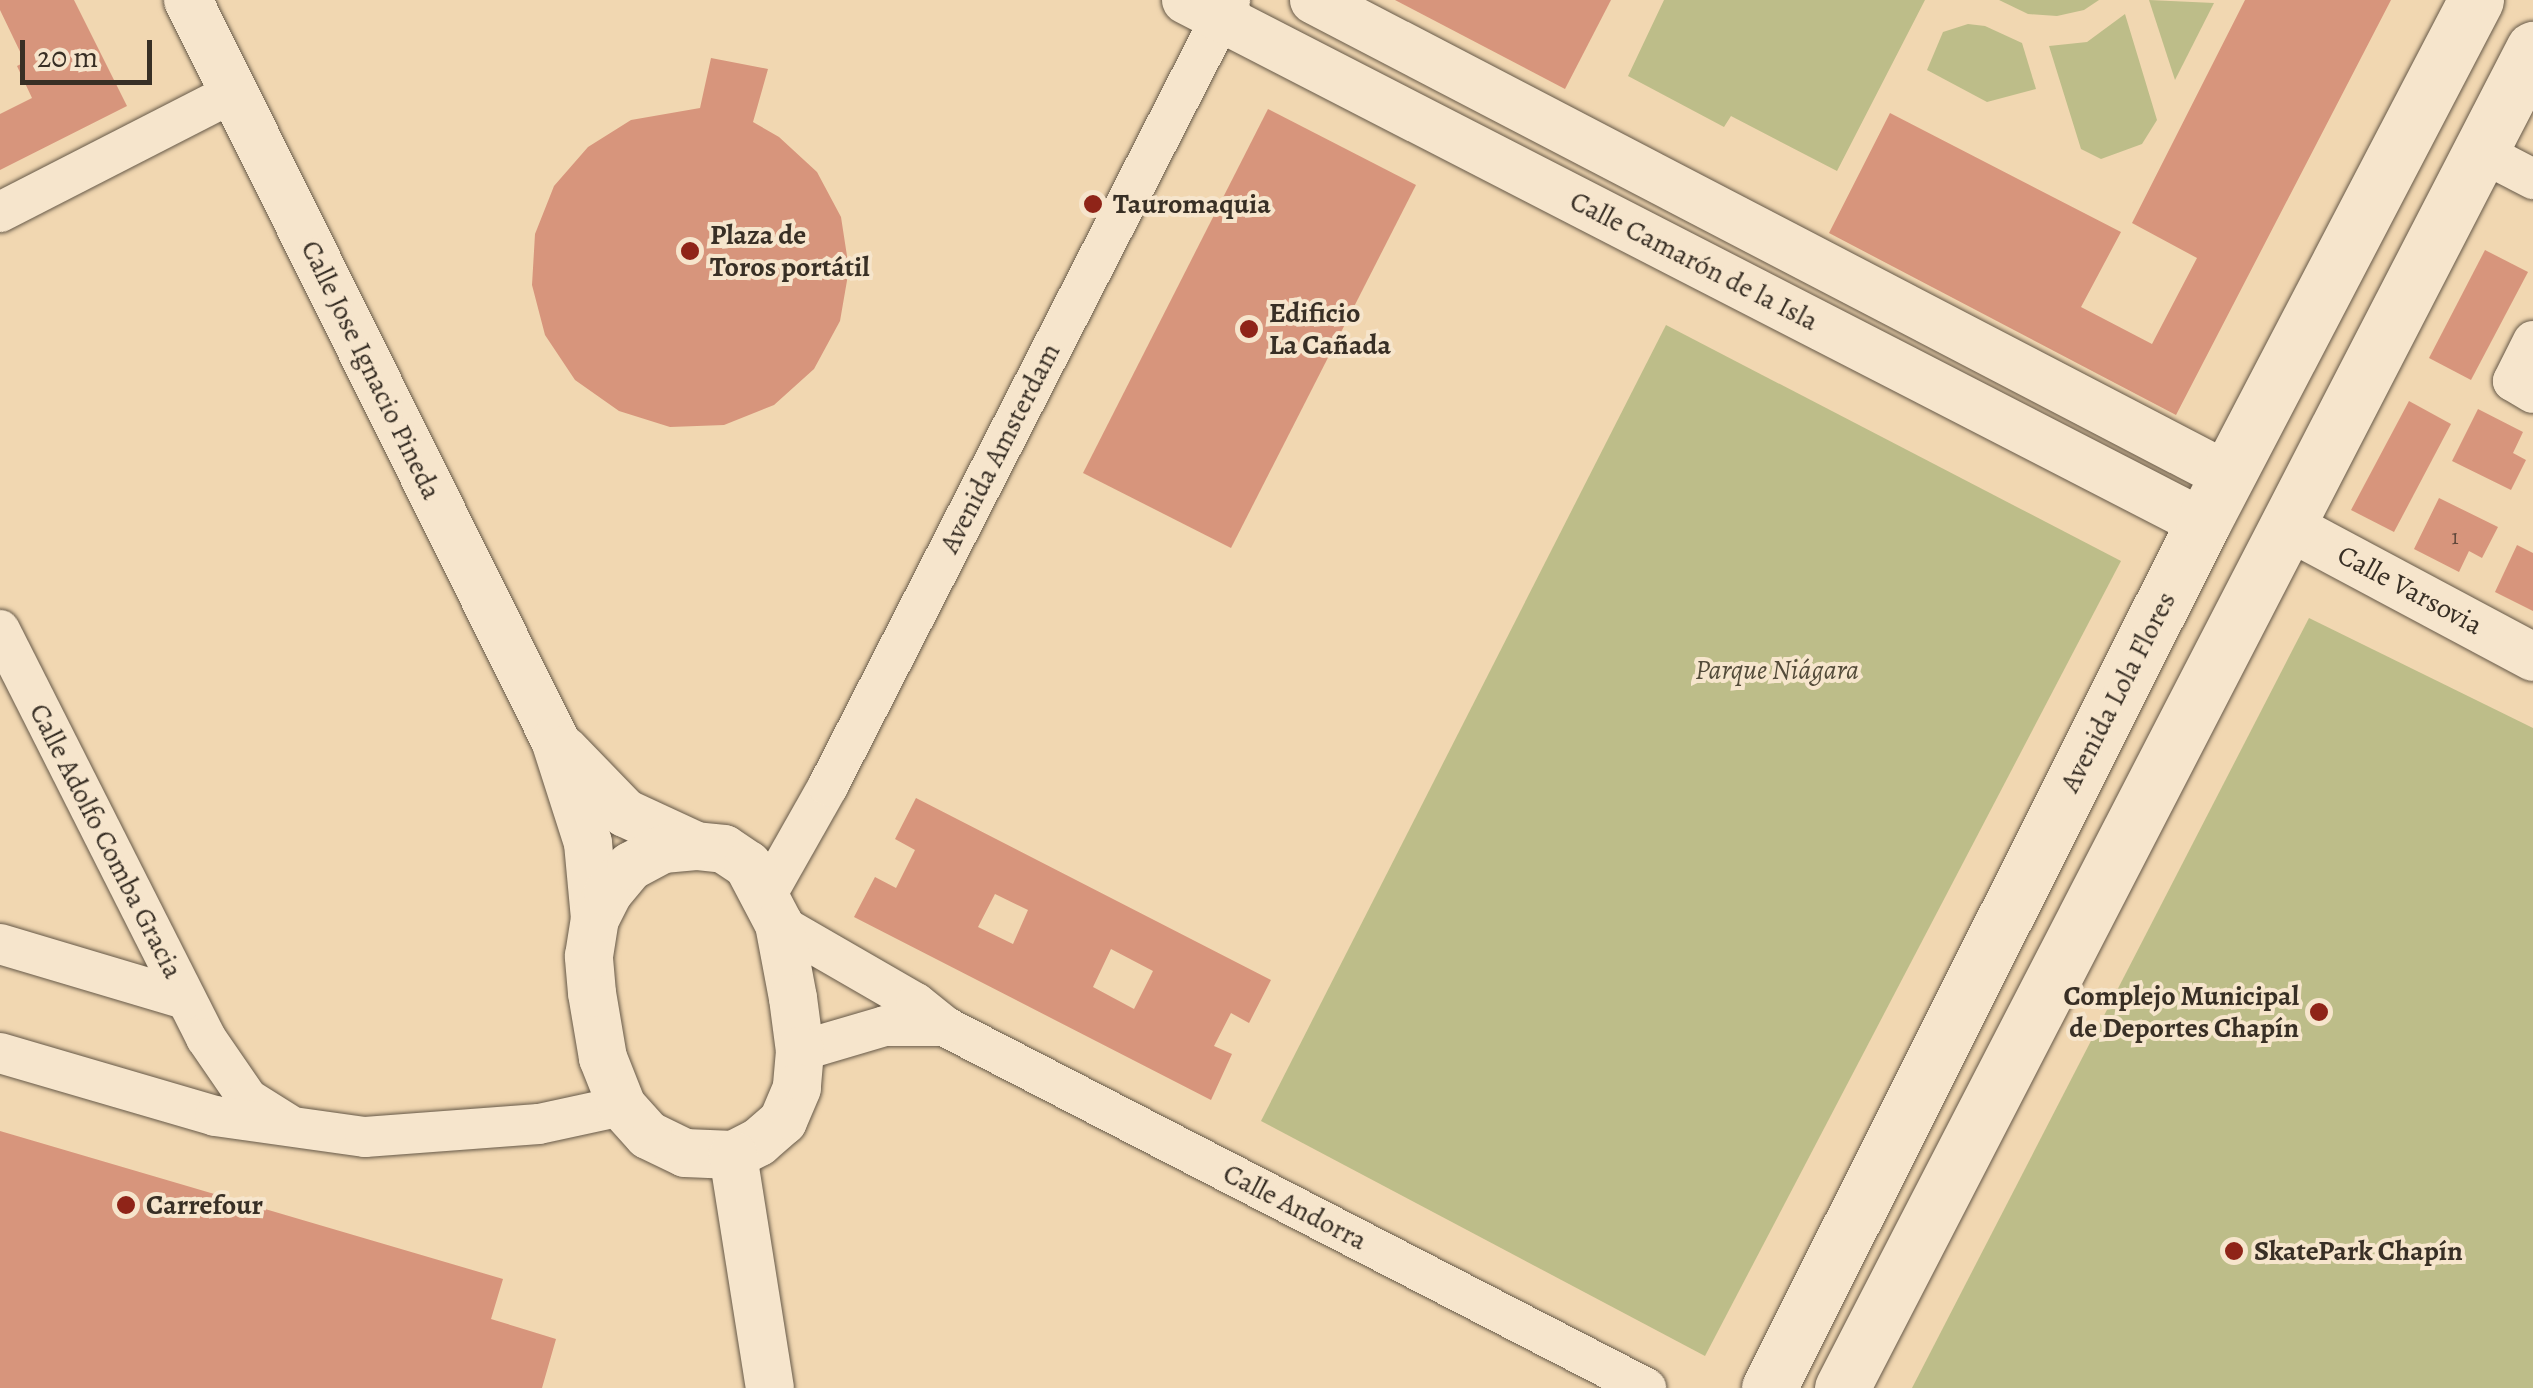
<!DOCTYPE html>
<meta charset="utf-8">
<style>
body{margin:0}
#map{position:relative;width:2533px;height:1388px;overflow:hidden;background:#f1d7b1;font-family:Alegreya,serif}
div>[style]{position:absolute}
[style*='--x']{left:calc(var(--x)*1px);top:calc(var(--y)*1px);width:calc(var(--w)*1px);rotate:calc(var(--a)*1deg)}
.green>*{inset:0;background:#bdbd89}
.building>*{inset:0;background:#d7957c}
.roads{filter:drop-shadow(0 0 2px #665948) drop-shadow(0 0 2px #665948)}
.minor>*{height:40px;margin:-20px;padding:0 20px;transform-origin:20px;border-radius:20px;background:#f6e5cc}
.tertiary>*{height:48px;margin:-24px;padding:0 24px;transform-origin:24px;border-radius:24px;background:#f6e5cc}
.secondary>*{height:55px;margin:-27.5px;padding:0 27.5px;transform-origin:27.5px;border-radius:27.5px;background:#f6e5cc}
.dots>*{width:28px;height:28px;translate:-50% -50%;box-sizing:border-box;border:5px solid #f6e5cc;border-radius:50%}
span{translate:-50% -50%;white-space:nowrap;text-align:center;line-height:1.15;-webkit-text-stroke:8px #f6e5cc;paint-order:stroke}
.number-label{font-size:22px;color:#60483b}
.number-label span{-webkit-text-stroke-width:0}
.poi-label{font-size:28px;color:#382f25;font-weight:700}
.left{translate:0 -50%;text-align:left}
.right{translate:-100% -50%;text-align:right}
.street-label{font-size:28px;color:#382f25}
.park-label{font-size:28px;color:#534b39;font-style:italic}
.scale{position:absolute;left:20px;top:40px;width:132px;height:45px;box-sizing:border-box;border:5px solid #382f25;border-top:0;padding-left:12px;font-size:30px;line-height:35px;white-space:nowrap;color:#382f25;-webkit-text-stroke:8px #f6e5cc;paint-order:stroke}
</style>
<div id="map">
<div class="green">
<div style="clip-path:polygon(1664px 0,1925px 0,1837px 171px,1731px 116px,1724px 127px,1628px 76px)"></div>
<div style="clip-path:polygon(1999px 0,2099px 0,2084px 10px,2057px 16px,2028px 14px)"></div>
<div style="clip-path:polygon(2149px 0,2214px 3px,2175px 80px)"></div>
<div style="clip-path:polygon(2125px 14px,2157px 120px,2142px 144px,2101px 159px,2081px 149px,2049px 46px,2087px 42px)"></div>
<div style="clip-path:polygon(1968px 24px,1985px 26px,2022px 43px,2036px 89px,1987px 102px,1927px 70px,1943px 32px)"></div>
<div style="clip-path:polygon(1666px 325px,2121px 561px,1705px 1356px,1261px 1121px)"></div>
<div style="clip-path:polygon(2309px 618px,2533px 728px,2533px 1388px,1912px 1388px)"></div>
</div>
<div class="building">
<div style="clip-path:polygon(0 0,74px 0,127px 106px,0 170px,0 114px,32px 98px,17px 66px,25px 62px,0 10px)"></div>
<div style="clip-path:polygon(1395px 0,1611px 0,1565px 89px)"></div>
<div style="clip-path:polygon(2245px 0,2391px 0,2176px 415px,1829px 233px,1890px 113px,2121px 232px,2081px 307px,2152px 344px,2197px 258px,2132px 223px)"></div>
<div style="clip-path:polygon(711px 58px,768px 69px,753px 122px,779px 137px,817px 172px,841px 217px,849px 269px,840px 321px,814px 369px,774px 405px,724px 425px,670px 427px,619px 411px,575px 380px,545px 335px,532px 285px,535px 234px,554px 186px,588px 147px,631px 120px,700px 108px)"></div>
<div style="clip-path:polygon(1268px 109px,1416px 185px,1231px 548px,1083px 473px)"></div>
<div style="clip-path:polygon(2485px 250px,2528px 272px,2471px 380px,2429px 358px)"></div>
<div style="clip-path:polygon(2409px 401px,2451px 424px,2394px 532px,2351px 510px)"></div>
<div style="clip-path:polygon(2478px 409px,2523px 432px,2513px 453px,2526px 460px,2511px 490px,2452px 461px)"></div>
<div style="clip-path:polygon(2439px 498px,2498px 527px,2482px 558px,2469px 551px,2459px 572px,2414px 549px)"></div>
<div style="clip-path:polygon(2517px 545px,2533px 553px,2533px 611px,2495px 592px)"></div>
<div style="clip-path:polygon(evenodd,916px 798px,1271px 980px,1249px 1023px,1231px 1013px,1214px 1046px,1232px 1054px,1211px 1100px,854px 917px,875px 877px,896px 888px,915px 850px,895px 839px,916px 798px,995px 894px,1028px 910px,1013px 944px,978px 927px,995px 894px,916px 798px,1111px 949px,1153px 971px,1134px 1009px,1093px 987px,1111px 949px)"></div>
<div style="clip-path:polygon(0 1131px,503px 1279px,491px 1319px,556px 1339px,542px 1388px,0 1388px)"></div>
</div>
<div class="roads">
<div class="minor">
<div style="--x:2481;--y:152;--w:59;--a:27.4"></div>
<div style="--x:0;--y:212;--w:262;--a:-27.1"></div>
<div style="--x:2533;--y:341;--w:45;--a:116.6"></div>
<div style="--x:2513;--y:381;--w:23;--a:31"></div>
<div style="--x:0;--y:630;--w:457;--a:63.2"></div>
<div style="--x:206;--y:1038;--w:74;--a:55.5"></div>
<div style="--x:248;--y:1099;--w:47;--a:32"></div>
<div style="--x:767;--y:894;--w:124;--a:-60.5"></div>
<div style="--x:828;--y:786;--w:883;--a:-62.91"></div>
<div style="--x:779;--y:924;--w:158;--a:30"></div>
<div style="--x:916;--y:1003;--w:36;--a:39"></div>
<div style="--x:944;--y:1026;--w:790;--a:27.28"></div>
<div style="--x:0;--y:944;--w:193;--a:16.6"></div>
<div style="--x:800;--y:1051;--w:89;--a:-16.4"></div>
<div style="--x:885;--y:1026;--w:59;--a:0"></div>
<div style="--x:0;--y:1053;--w:224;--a:16.3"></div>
<div style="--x:215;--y:1116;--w:151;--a:8"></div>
<div style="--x:365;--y:1137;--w:174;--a:-4.3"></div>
<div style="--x:539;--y:1124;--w:85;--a:-12.2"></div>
</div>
<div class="tertiary">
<div style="--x:188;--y:0;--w:826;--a:63.62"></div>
<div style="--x:555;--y:740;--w:108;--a:72.2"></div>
<div style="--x:588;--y:843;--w:76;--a:84.7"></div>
<div style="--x:1186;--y:0;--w:1144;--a:27.21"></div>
<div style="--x:1314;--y:0;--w:1031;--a:27.51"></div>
<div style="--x:2286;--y:525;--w:280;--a:28.1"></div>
<div style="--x:564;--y:750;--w:88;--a:45.9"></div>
<div style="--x:625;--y:813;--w:78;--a:24.9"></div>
<div style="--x:696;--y:846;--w:28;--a:6"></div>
<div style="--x:724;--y:849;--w:29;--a:34"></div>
<div style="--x:748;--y:865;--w:67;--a:62.3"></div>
<div style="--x:779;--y:924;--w:75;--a:79.3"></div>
<div style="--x:793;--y:998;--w:53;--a:82.5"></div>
<div style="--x:800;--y:1051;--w:37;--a:95"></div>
<div style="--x:797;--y:1088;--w:36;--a:113"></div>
<div style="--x:783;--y:1121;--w:32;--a:139"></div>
<div style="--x:759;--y:1142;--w:29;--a:153"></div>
<div style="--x:733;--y:1155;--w:48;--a:-177.6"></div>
<div style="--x:685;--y:1153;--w:41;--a:-154.1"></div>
<div style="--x:648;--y:1135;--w:39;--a:-132"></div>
<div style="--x:622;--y:1106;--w:52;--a:-111.6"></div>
<div style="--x:603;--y:1058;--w:66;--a:-99.6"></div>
<div style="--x:592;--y:993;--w:37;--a:-95"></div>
<div style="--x:589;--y:956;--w:37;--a:-81"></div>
<div style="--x:595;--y:919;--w:29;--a:-63"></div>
<div style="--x:608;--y:893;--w:35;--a:-50"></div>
<div style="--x:631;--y:866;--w:36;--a:-28"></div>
<div style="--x:663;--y:849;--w:33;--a:-5"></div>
<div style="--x:733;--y:1155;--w:236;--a:81"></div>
</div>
<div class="secondary">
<div style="--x:1769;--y:1388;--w:968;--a:-63.36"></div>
<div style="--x:2203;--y:523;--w:590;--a:-62.44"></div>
<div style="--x:1842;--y:1388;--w:1507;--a:-62.7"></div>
</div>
</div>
<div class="dots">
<div style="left:1093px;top:204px;background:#8f2418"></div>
<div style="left:690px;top:251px;background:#8f2418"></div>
<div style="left:1249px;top:329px;background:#8f2418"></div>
<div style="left:2319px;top:1012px;background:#8f2418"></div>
<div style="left:126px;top:1205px;background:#8f2418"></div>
<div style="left:2234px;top:1251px;background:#8f2418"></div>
</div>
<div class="number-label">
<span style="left:2455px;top:538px">1</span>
</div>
<div class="poi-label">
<span class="left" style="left:1113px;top:204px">Tauromaquia</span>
<span class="left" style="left:710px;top:251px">Plaza de<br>Toros portátil</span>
<span class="left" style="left:1269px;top:329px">Edificio<br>La Cañada</span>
<span class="right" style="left:2299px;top:1012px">Complejo Municipal<br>de Deportes Chapín</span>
<span class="left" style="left:146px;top:1205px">Carrefour</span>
<span class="left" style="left:2254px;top:1251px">SkatePark Chapín</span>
</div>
<div class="street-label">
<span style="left:1694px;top:261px;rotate:27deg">Calle Camarón de la Isla</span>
<span style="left:371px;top:370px;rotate:64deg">Calle Jose Ignacio Pineda</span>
<span style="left:1000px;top:448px;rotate:-63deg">Avenida Amsterdam</span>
<span style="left:2410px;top:590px;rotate:28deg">Calle Varsovia</span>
<span style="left:2118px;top:692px;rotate:-63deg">Avenida Lola Flores</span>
<span style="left:106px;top:841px;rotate:63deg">Calle Adolfo Comba Gracia</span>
<span style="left:1295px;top:1207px;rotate:27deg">Calle Andorra</span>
</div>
<div class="park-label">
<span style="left:1777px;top:670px">Parque Niágara</span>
</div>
<div class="scale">20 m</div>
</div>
